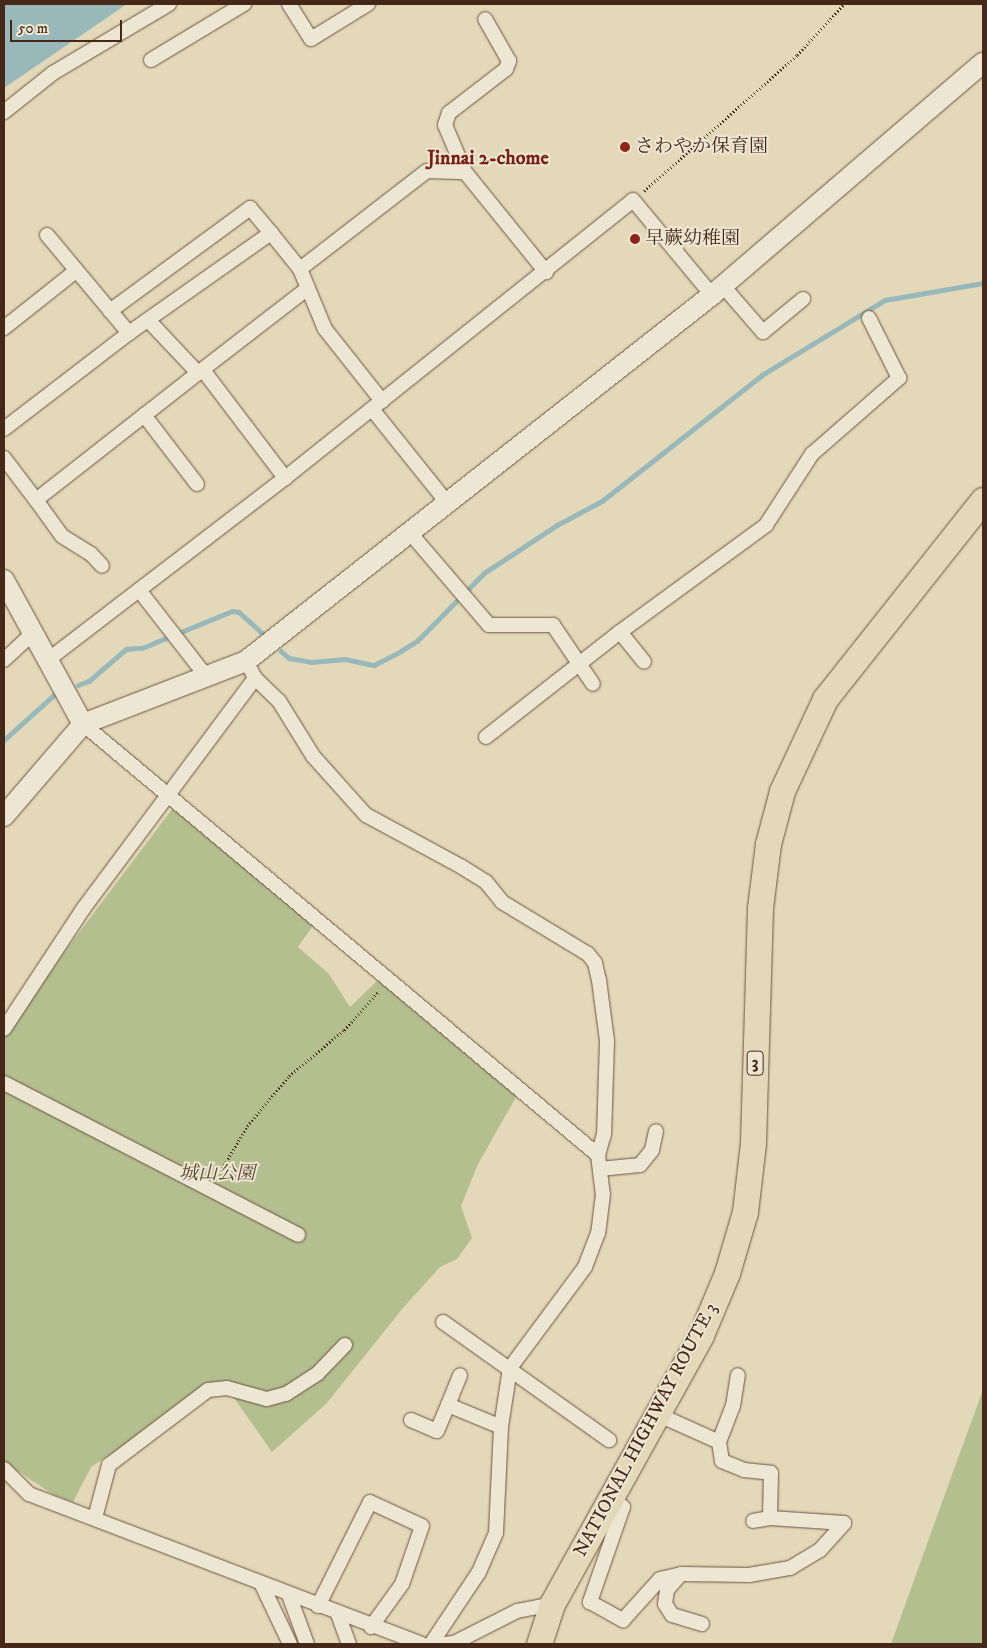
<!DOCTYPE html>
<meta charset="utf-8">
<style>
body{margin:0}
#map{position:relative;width:987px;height:1648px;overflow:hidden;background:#e3d9b9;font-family:"IM FELL DW Pica","Noto Serif JP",serif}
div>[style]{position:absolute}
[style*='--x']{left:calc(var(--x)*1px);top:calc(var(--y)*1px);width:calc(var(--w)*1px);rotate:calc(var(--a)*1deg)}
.green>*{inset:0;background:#b4bf8f}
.water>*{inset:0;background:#99b8b9}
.stream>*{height:4.5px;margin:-2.25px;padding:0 2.25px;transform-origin:2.25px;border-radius:2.25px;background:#99b8b9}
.path>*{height:2.5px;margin-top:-1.25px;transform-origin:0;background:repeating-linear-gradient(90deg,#462818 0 1px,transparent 0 3.5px)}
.roads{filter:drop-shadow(0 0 1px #6d5440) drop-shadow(0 0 1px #6d5440)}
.street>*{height:14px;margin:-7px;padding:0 7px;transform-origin:7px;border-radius:7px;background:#ede6d2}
.secondary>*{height:20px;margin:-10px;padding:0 10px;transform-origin:10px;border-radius:10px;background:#ede6d2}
.highway>*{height:25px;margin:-12.5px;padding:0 12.5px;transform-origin:12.5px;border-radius:12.5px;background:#e3d9b9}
.dots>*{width:14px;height:14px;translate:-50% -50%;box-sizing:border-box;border:2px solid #ede6d2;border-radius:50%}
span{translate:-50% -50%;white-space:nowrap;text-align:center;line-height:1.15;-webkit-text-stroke:4px #ede6d2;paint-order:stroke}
.shield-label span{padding:1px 4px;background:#ede6d2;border:1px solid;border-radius:4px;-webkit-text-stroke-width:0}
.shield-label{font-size:18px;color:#462818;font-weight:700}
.poi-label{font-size:19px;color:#462818}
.left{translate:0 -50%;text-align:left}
.park-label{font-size:19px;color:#5c4630;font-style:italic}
.street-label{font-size:19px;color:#462818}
.neighbourhood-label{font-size:20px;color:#7a1f14;font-weight:700}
.frame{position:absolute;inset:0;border:5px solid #462818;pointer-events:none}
.scale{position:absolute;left:10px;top:20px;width:112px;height:22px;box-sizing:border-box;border:2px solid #462818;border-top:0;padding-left:6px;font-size:15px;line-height:18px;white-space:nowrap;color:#462818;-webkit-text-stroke:4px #ede6d2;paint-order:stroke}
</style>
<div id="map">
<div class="green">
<div style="clip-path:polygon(173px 808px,317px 920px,298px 947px,329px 974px,350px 1007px,378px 980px,520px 1090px,478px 1164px,461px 1206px,472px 1238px,457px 1259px,440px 1267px,403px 1308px,326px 1404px,272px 1452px,227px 1388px,208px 1390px,91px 1467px,73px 1502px,54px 1495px,4px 1462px,4px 1032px)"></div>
<div style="clip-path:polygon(983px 1390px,983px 1644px,891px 1644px,958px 1458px)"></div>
</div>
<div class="water">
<div style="clip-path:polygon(7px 4px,127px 4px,4px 88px,4px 6px)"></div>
</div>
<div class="stream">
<div style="--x:281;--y:651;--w:11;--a:41"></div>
<div style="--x:289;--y:658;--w:22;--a:10"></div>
<div style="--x:311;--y:662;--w:34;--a:-5"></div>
<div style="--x:345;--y:659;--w:30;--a:12"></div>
<div style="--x:374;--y:665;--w:30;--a:-27"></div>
<div style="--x:401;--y:651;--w:19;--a:-32"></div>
<div style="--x:417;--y:641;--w:95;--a:-45.4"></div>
<div style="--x:484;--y:573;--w:87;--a:-33.3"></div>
<div style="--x:557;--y:525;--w:51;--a:-28.1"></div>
<div style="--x:602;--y:501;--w:204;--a:-38.2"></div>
<div style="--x:762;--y:375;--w:144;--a:-31.4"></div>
<div style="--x:885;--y:300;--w:99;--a:-9.8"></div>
<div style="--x:78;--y:685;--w:12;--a:-20"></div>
<div style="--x:89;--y:681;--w:49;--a:-40.9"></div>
<div style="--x:126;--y:649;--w:16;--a:-4"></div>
<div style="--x:142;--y:648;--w:97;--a:-22.3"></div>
<div style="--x:232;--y:611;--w:7;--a:8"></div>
<div style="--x:239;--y:612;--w:30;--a:42"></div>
<div style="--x:4;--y:740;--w:69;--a:-42"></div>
</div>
<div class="path">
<div style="--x:644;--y:191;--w:205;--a:-41.6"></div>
<div style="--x:797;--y:55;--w:69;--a:-47.3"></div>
<div style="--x:217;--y:1177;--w:59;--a:-59.5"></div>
<div style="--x:247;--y:1126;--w:65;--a:-50"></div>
<div style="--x:289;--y:1076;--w:72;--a:-39.9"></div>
<div style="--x:344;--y:1030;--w:52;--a:-48.1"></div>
</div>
<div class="roads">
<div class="street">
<div style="--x:289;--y:4;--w:41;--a:57.8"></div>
<div style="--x:311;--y:39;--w:67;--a:-31.6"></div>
<div style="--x:151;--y:60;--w:109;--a:-31.1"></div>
<div style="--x:4;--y:112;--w:63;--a:-38.5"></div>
<div style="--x:53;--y:73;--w:135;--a:-30.7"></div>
<div style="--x:465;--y:172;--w:51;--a:-113.1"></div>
<div style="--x:445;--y:125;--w:13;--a:-72"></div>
<div style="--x:449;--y:113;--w:72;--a:-37.7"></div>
<div style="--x:506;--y:69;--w:9;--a:-69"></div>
<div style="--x:509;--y:61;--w:48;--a:-119.7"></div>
<div style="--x:47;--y:235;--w:128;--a:50.1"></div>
<div style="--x:300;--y:269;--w:160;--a:-37.7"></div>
<div style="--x:427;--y:171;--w:38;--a:2"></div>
<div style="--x:465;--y:172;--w:129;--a:51"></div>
<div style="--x:723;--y:286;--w:61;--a:49"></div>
<div style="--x:763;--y:332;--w:52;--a:-39.5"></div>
<div style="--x:110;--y:311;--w:174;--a:-36.3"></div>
<div style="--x:250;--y:208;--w:33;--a:50"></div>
<div style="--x:4;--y:328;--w:92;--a:-38.4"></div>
<div style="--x:203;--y:370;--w:136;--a:52.8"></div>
<div style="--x:198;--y:373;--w:139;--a:-37.7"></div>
<div style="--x:372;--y:409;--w:123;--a:51.3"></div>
<div style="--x:144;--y:415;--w:87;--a:52.5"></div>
<div style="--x:4;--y:429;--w:158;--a:-37.5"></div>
<div style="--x:129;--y:333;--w:174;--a:-35.2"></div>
<div style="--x:271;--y:233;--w:46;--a:51.1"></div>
<div style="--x:300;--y:269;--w:65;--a:67.4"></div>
<div style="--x:325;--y:329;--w:92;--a:51.6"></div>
<div style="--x:4;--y:458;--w:53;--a:52.7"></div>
<div style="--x:36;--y:500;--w:206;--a:-38.1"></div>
<div style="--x:198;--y:373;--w:73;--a:-133.3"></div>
<div style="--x:36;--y:500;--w:44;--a:54.2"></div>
<div style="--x:62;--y:536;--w:34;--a:32"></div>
<div style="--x:91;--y:554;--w:16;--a:47"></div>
<div style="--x:411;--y:534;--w:120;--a:49.4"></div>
<div style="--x:489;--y:625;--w:64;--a:0"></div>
<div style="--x:553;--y:625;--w:71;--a:55.9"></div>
<div style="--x:139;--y:590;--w:109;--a:52.1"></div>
<div style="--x:620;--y:632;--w:181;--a:-36.2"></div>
<div style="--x:766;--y:525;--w:85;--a:-57.1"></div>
<div style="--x:812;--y:454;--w:116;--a:-41.1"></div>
<div style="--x:899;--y:378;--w:67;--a:-116.6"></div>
<div style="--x:49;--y:659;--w:297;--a:-37.5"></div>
<div style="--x:285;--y:478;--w:445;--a:-38.6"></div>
<div style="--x:633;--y:200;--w:124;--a:50.3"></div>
<div style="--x:4;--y:660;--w:41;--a:-43"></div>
<div style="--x:246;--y:661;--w:19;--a:62"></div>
<div style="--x:255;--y:678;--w:33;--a:44"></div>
<div style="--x:279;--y:701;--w:65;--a:58.3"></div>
<div style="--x:313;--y:756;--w:79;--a:48.1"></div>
<div style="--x:366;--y:815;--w:109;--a:28.4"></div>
<div style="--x:462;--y:867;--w:28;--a:32"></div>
<div style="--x:486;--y:882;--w:26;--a:51"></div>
<div style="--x:502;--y:902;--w:100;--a:31.2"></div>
<div style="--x:588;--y:954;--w:11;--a:52"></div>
<div style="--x:595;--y:963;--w:17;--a:77"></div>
<div style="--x:599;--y:980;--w:62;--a:82.5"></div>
<div style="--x:607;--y:1041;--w:93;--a:91.8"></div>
<div style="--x:604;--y:1134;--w:22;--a:106"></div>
<div style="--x:598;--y:1155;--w:39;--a:83"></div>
<div style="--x:603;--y:1194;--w:39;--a:97"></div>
<div style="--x:598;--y:1233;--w:36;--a:111"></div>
<div style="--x:585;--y:1267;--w:126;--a:126.6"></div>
<div style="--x:510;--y:1368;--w:60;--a:98.7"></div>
<div style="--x:501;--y:1427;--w:106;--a:92.7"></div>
<div style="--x:496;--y:1533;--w:43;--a:113.6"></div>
<div style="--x:479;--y:1572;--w:87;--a:123.7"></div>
<div style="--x:83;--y:724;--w:672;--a:39.93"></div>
<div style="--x:486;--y:737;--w:170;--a:-38.1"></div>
<div style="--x:620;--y:632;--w:38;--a:51"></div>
<div style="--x:4;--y:1029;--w:144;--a:-56.6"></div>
<div style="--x:83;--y:909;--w:288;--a:-53.3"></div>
<div style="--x:4;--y:1083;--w:331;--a:27.3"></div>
<div style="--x:600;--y:1169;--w:40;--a:-5.7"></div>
<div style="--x:640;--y:1165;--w:19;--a:-51"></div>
<div style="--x:652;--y:1150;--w:19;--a:-78"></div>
<div style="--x:443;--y:1322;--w:204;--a:35.4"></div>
<div style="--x:448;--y:1405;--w:32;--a:-68"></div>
<div style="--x:657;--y:1414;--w:68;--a:24.3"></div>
<div style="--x:719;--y:1442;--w:19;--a:81"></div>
<div style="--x:722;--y:1461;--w:24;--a:22"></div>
<div style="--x:744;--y:1470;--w:27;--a:6"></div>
<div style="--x:771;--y:1473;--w:45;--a:91.3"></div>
<div style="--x:770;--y:1518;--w:17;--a:170"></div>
<div style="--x:411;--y:1420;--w:28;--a:23"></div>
<div style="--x:437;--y:1431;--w:28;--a:-67"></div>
<div style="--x:448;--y:1405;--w:57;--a:22.5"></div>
<div style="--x:719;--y:1442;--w:39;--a:-69"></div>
<div style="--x:733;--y:1406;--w:31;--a:-81"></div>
<div style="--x:4;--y:1469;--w:35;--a:45"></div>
<div style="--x:29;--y:1494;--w:420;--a:20.9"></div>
<div style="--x:611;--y:1498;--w:15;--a:37"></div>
<div style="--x:623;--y:1507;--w:101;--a:109.2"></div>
<div style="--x:590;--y:1602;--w:38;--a:29"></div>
<div style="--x:623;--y:1620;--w:55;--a:-47.9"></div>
<div style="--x:660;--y:1579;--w:22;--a:-13"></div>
<div style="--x:95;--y:1518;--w:55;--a:-75.2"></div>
<div style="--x:109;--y:1465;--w:124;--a:-37.1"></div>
<div style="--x:208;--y:1390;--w:19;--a:-6"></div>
<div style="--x:227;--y:1388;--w:41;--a:15.4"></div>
<div style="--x:267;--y:1399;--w:20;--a:-15"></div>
<div style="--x:286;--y:1394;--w:38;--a:-33"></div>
<div style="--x:318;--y:1373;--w:39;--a:-46"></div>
<div style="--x:262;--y:1585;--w:65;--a:64.6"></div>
<div style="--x:289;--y:1595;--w:52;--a:69.8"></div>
<div style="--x:318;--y:1606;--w:116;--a:-63.4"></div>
<div style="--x:370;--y:1502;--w:57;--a:24.8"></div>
<div style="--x:422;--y:1526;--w:61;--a:109"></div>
<div style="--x:402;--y:1584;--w:53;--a:125.8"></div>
<div style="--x:338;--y:1614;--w:32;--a:70"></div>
<div style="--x:702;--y:1624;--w:31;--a:-163"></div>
<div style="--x:672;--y:1615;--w:13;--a:-122"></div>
<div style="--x:665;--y:1604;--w:14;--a:-82"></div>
<div style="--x:667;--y:1590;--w:21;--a:-49"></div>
<div style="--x:681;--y:1574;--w:68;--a:0.8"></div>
<div style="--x:749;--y:1575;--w:42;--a:-9.7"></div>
<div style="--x:790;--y:1568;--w:35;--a:-31"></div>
<div style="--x:820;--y:1550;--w:36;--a:-48"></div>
<div style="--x:844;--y:1523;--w:74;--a:-176.1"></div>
<div style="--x:443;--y:1644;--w:11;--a:-5"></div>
<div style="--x:454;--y:1643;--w:71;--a:-26.9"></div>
<div style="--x:517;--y:1611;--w:36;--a:-11"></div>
</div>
<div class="secondary">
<div style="--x:4;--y:580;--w:164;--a:61.3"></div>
<div style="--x:4;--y:816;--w:121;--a:-49.3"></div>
<div style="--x:83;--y:724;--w:175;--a:-21.1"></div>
<div style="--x:246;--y:661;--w:593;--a:-38.15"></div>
<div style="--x:712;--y:295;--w:357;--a:-40.6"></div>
</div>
<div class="highway">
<div style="--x:539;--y:1644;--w:42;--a:-72"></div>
<div style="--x:552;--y:1604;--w:308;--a:-61"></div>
<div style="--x:701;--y:1335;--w:67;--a:-67.2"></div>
<div style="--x:727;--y:1273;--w:64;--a:-73.6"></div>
<div style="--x:745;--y:1212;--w:69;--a:-83.4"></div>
<div style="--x:753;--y:1143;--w:235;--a:-88.3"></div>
<div style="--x:760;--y:908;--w:64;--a:-82.9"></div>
<div style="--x:768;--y:844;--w:55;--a:-75.2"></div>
<div style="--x:782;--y:791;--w:102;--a:-64.9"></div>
<div style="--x:825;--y:699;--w:254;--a:-51.6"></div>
</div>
</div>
<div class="dots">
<div style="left:625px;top:147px;background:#8f2418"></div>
<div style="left:635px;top:239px;background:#8f2418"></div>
</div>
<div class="shield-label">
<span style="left:755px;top:1063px">3</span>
</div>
<div class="poi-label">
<span class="left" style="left:635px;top:147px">さわやか保育園</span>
<span class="left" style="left:645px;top:239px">早蕨幼稚園</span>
</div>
<div class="park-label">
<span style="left:217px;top:1174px">城山公園</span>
</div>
<div class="street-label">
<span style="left:646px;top:1430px;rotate:-62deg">NATIONAL HIGHWAY ROUTE 3</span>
</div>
<div class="neighbourhood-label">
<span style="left:488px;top:158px">Jinnai 2-chome</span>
</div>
<div class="frame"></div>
<div class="scale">50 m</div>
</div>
